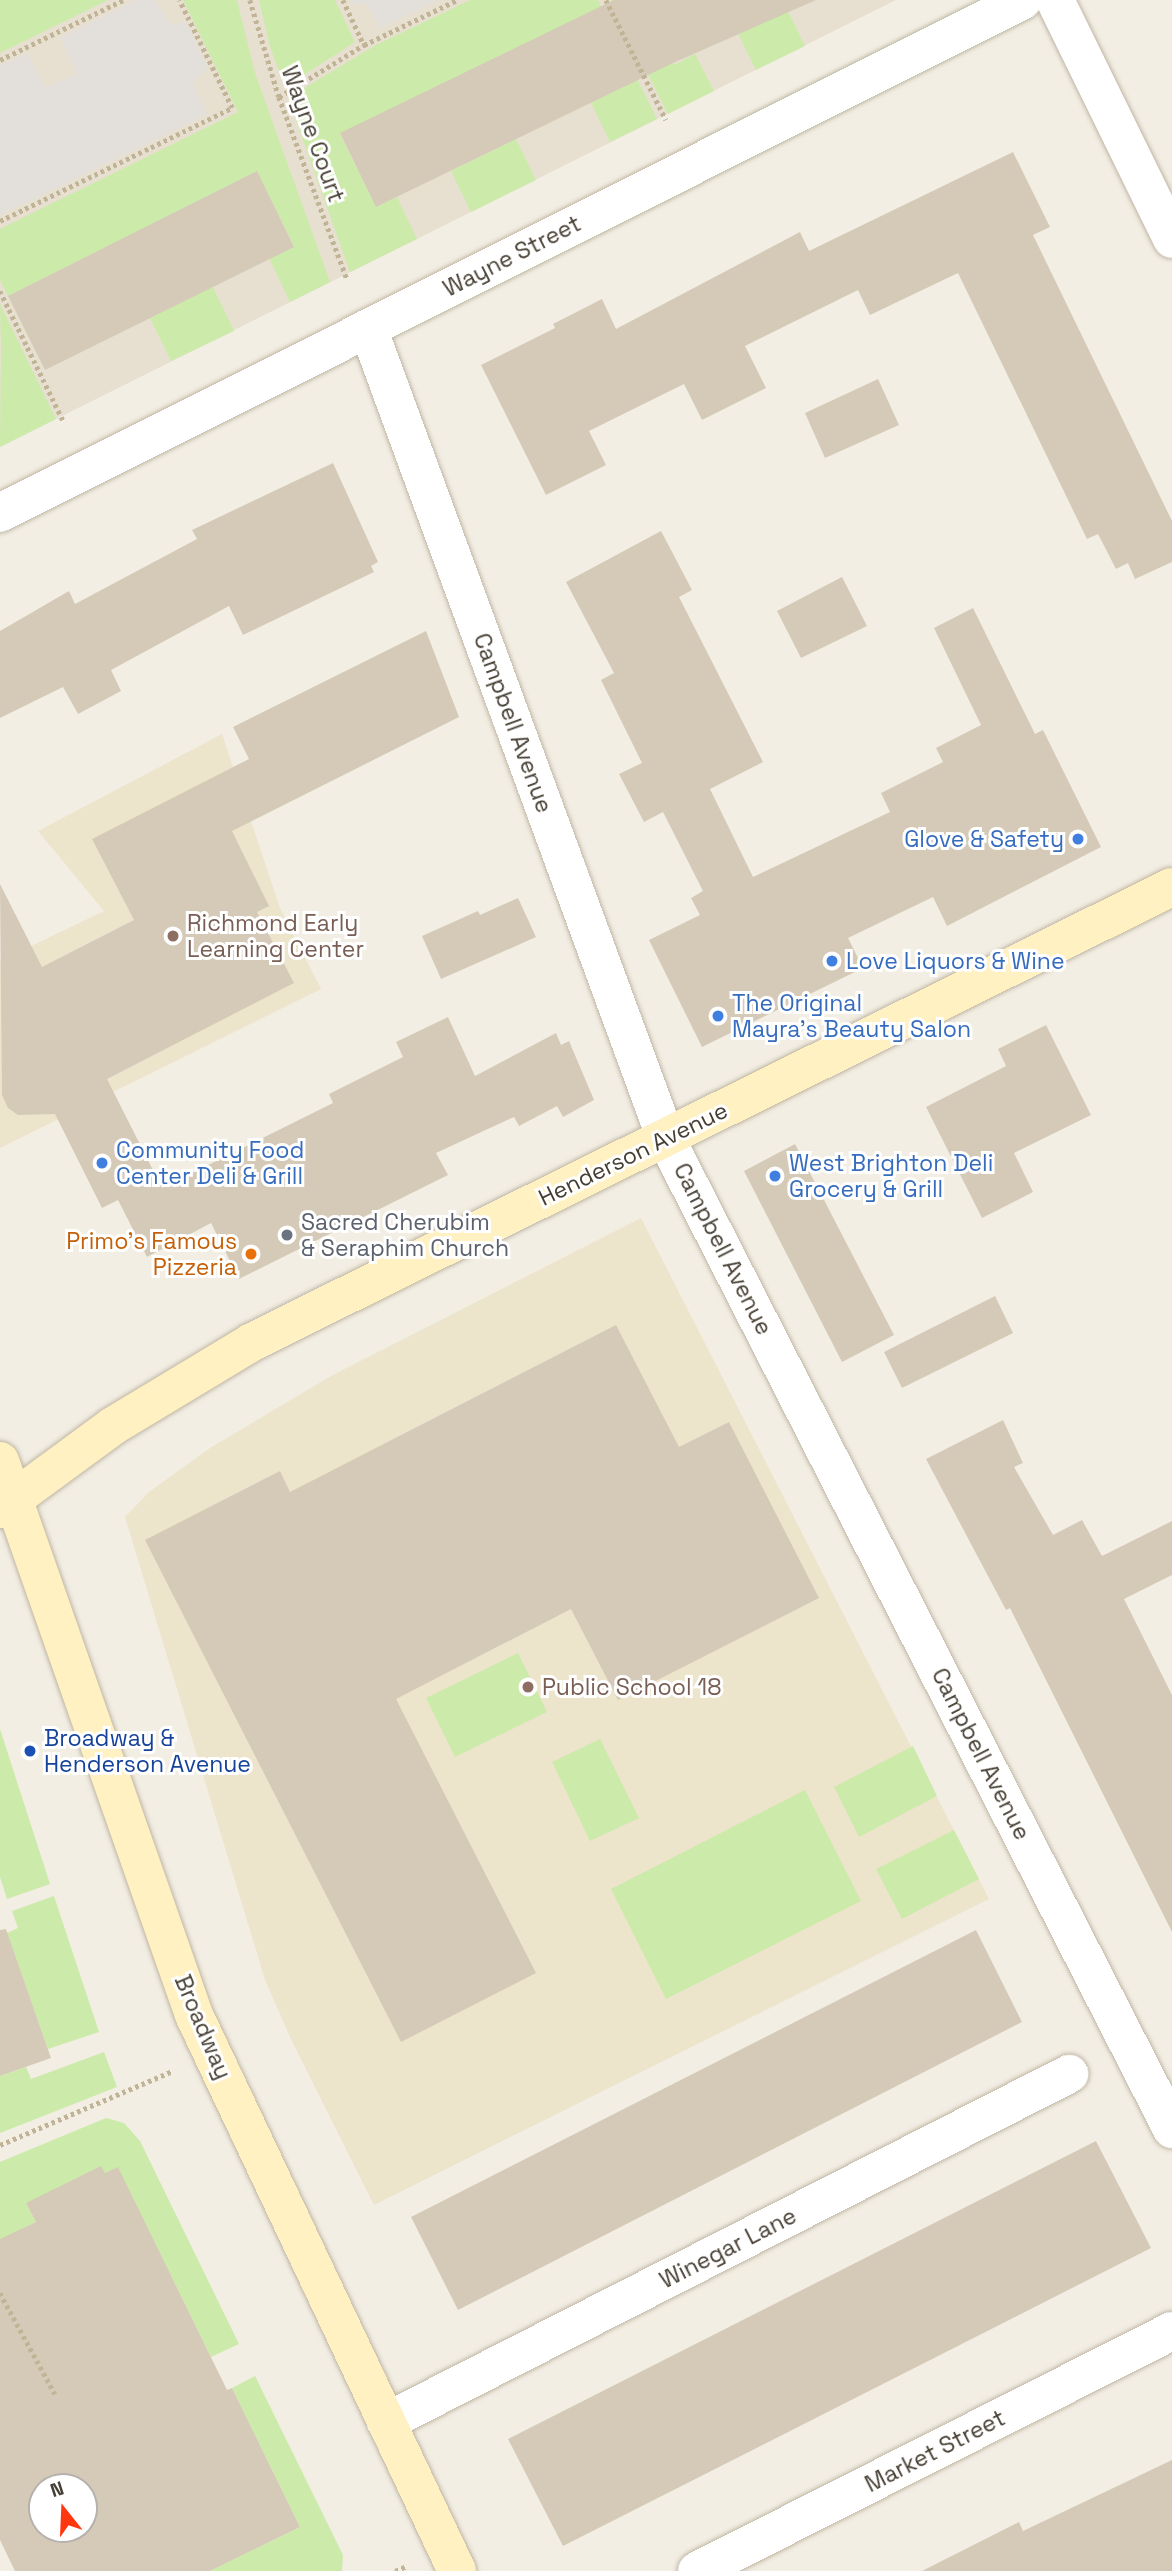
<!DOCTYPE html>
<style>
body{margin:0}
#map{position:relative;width:1172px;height:2571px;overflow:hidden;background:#f3eee3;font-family:"Space Grotesk",sans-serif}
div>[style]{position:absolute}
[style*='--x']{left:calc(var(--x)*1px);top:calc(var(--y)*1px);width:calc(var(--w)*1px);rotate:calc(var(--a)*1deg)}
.residential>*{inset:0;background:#e7e0d1}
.education>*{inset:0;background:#ede4cc}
.green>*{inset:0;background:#cceaa9}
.parking>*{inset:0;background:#e3e0dc}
.building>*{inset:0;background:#d5cab8}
.path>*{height:4.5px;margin-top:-2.25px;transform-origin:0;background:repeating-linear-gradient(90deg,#c1b396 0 3.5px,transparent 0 7px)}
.roads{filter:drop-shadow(0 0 2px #bfb6a5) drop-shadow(0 0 2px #bfb6a5)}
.street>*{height:38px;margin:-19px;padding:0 19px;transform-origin:19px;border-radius:19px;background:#fff}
.secondary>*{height:38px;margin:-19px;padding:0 19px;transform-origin:19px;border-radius:19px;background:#fff1c1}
.dots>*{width:19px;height:19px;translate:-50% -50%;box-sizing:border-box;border:4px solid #fff;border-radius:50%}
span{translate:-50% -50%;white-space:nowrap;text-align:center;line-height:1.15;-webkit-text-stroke:6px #fff;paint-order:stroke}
.street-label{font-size:23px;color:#453e33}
.shop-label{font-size:23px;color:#366cbe}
.right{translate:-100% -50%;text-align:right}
.left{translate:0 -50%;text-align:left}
.education-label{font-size:23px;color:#785e54}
.worship-label{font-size:23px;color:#5b616d}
.food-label{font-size:23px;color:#c56008}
.transit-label{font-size:23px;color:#164399}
.north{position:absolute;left:28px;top:2473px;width:70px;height:70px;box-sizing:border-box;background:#fff;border:2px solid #b5b2ad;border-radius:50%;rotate:342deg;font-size:19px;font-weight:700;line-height:28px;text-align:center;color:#453e33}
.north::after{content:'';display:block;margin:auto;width:24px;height:32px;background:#ff360e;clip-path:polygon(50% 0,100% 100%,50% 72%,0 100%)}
</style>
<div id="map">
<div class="residential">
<div style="clip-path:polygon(0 0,896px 0,0 447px)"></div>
</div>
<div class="education">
<div style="clip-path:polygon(222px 734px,280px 908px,321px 989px,0 1148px,0 961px,104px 911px,38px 831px)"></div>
<div style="clip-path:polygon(641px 1218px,989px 1899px,374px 2205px,290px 2037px,265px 1980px,125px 1517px,149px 1492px,210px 1448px,331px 1376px)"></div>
</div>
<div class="green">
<div style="clip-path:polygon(0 0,108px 0,0 53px)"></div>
<div style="clip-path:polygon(183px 0,237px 0,255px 73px,330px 282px,290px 302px,269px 258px,294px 246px,257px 172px,8px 296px,0 280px,0 229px,238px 112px)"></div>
<div style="clip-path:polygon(259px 0,335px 0,355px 42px,285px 87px,270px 47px)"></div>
<div style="clip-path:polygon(470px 0,598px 0,657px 119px,610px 142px,591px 103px,624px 86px,340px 134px,376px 207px,397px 197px,417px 239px,350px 272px,288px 98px,374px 46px)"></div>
<div style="clip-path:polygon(610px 0,642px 0,674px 65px,695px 54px,714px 91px,668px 114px)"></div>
<div style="clip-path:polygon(787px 9px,805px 46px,756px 70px,738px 34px)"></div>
<div style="clip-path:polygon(516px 139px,536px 180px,471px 212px,451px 171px)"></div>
<div style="clip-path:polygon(213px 287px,234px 331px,171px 361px,150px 318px)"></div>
<div style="clip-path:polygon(0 304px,56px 419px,0 447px,1px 348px)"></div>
<div style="clip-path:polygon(518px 1653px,547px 1712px,455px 1757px,426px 1698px)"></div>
<div style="clip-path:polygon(0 1729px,50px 1884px,7px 1899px,0 1877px)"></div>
<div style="clip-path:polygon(600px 1739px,639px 1818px,590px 1841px,552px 1762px)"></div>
<div style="clip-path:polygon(913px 1746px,937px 1796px,859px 1837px,834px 1787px)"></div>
<div style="clip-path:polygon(805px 1790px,861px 1901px,666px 1999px,611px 1889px)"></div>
<div style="clip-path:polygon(954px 1830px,979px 1879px,902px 1919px,876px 1869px)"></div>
<div style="clip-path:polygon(54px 1896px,99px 2032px,48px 2049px,7px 1933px,18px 1928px,12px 1911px)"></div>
<div style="clip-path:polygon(104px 2052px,117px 2087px,0 2133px,0 2076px,26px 2067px,31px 2079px)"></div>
<div style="clip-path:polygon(106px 2118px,124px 2123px,140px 2141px,239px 2344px,211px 2357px,118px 2168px,26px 2203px,36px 2222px,24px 2228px,0 2275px,0 2162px)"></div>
<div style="clip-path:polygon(255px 2376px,343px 2555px,342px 2571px,210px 2571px,300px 2527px,232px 2388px)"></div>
</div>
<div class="parking">
<div style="clip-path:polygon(136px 0,155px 0,171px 26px,185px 21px,208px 69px,192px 81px,207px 114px,0 215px,0 66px,28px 53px,45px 87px,73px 76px,76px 71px,60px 38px)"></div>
<div style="clip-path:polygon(351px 0,438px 0,380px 28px,367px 4px,352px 4px)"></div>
</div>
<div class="building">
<div style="clip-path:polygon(614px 0,816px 0,673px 63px,376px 207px,340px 133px)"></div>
<div style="clip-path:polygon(1013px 152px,1050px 227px,1033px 235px,1172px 521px,1172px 562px,1135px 579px,1128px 563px,1116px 569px,1098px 534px,1087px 539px,958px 273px,870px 315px,858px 290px,745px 346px,766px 388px,702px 420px,684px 384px,589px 431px,606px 465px,546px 495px,481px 365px,555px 328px,553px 324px,602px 299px,616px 329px,800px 232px,809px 251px)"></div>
<div style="clip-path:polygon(257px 171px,294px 247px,45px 370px,8px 296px)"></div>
<div style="clip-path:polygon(878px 379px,899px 425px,825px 458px,805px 413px)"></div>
<div style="clip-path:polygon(333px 463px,378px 562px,371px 566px,374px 572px,243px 635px,229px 606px,111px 670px,121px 691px,78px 714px,63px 687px,0 718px,0 631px,69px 591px,75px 604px,197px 539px,192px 530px)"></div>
<div style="clip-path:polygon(661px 531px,692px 590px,679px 597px,763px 762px,710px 789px,753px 877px,890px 812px,881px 793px,943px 762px,936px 748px,981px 725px,934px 628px,973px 608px,1035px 734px,1043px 730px,1101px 847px,947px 926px,933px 897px,848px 938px,863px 968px,702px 1047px,649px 940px,700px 915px,691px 898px,703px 891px,663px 812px,644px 822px,619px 774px,642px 763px,601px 680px,614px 673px,566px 582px)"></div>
<div style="clip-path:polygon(842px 577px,867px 626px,801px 658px,777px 611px)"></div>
<div style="clip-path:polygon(426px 631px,459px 717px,232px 831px,269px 906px,257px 912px,294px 983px,107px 1079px,162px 1188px,333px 1103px,329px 1094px,403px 1057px,396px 1042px,448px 1017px,475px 1076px,556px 1033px,561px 1045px,569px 1041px,594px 1100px,563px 1117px,557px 1106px,519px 1126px,514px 1117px,436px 1153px,448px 1175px,239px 1279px,211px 1223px,147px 1257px,118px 1200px,102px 1208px,55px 1114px,18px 1115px,8px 1108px,2px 1095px,0 884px,42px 967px,134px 920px,92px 839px,249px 759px,233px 727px)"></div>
<div style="clip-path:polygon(518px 898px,536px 937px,441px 979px,422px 936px,478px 911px,480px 915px)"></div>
<div style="clip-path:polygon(1046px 1025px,1091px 1115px,1014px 1153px,1033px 1192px,982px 1218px,926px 1107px,1006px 1066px,998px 1049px)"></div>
<div style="clip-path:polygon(795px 1144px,894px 1335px,842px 1362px,744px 1171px)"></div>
<div style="clip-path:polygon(995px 1296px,1013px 1333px,902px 1388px,884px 1352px)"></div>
<div style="clip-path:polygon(616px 1325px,679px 1447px,729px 1422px,819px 1598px,618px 1700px,571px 1609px,396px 1699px,536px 1973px,401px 2042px,145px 1540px,280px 1471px,290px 1492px)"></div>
<div style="clip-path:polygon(1003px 1420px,1023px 1463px,1014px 1467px,1053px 1535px,1082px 1520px,1102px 1556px,1172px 1521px,1172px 1575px,1124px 1599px,1172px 1695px,1172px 1932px,1010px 1608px,1006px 1610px,926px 1459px)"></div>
<div style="clip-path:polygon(6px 1929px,51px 2058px,0 2076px,0 1930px)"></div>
<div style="clip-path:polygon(976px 1930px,1022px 2022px,458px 2310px,411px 2217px)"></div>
<div style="clip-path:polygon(1096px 2141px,1151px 2248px,563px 2546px,508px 2439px)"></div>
<div style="clip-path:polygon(evenodd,101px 2166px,105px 2173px,118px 2167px,227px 2390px,232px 2388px,300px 2527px,210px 2571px,15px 2571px,0 2540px,0 2239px,36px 2222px,26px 2203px,101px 2166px,42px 2487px,84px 2487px,84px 2529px,42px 2529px,42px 2487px)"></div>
<div style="clip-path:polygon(1172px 2460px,1172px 2571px,922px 2571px,1019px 2522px,1023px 2531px)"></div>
</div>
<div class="path">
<div style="--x:250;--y:0;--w:101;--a:73.4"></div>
<div style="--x:279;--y:97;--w:194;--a:69.5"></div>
<div style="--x:343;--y:0;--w:50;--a:65"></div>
<div style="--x:606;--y:0;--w:134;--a:63.4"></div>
<div style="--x:0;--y:60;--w:137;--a:-26"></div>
<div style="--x:279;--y:97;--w:100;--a:-31.5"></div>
<div style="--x:364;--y:45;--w:103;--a:-25.8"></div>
<div style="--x:0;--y:221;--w:258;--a:-26"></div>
<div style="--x:232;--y:108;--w:120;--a:-116.1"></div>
<div style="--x:0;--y:291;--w:146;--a:64"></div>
<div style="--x:0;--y:2145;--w:188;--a:-23.2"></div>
<div style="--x:0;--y:2293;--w:115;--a:61.4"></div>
<div style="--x:395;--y:2571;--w:13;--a:-23"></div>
</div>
<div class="roads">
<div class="street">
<div style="--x:1055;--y:0;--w:266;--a:63.9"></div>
<div style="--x:368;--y:328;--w:864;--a:69.82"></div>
<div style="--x:666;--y:1139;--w:1112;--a:62.93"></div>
<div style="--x:0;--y:513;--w:1144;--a:-26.63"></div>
<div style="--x:386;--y:2422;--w:767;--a:-27"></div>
<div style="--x:697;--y:2571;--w:532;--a:-26.81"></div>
</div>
<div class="secondary">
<div style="--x:0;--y:1461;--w:587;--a:70.7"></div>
<div style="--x:194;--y:2015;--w:615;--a:64.68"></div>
<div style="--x:0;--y:1509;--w:140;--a:-36.3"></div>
<div style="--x:113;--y:1426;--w:162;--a:-31.1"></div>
<div style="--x:252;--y:1342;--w:1026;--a:-26.32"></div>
</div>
</div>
<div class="dots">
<div style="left:1078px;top:839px;background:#3f7fe0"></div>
<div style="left:173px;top:936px;background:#8d6e63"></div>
<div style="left:832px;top:961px;background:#3f7fe0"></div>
<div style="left:718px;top:1016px;background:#3f7fe0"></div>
<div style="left:102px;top:1163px;background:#3f7fe0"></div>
<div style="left:775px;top:1176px;background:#3f7fe0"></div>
<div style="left:287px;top:1235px;background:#6b7280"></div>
<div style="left:251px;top:1254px;background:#e8710a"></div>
<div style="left:528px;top:1687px;background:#8d6e63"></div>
<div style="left:30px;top:1751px;background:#1a4fb4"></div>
</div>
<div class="street-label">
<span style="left:313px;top:134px;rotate:70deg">Wayne Court</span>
<span style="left:512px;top:256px;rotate:-27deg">Wayne Street</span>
<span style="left:513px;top:723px;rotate:70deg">Campbell Avenue</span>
<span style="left:633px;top:1154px;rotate:-26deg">Henderson Avenue</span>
<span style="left:723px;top:1249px;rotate:63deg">Campbell Avenue</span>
<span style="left:981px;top:1754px;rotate:63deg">Campbell Avenue</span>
<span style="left:203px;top:2027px;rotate:67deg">Broadway</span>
<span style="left:728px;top:2248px;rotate:-27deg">Winegar Lane</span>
<span style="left:935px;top:2451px;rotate:-27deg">Market Street</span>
</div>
<div class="shop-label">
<span class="right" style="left:1064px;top:839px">Glove &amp; Safety</span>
<span class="left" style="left:846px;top:961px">Love Liquors &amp; Wine</span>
<span class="left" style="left:732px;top:1016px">The Original<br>Mayra's Beauty Salon</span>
<span class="left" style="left:116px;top:1163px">Community Food<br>Center Deli &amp; Grill</span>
<span class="left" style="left:789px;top:1176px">West Brighton Deli<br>Grocery &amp; Grill</span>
</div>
<div class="education-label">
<span class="left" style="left:187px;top:936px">Richmond Early<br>Learning Center</span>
<span class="left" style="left:542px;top:1687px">Public School 18</span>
</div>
<div class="worship-label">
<span class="left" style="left:301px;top:1235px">Sacred Cherubim<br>&amp; Seraphim Church</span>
</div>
<div class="food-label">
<span class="right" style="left:237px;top:1254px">Primo's Famous<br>Pizzeria</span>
</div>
<div class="transit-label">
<span class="left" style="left:44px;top:1751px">Broadway &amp;<br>Henderson Avenue</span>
</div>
<div class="north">N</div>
</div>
